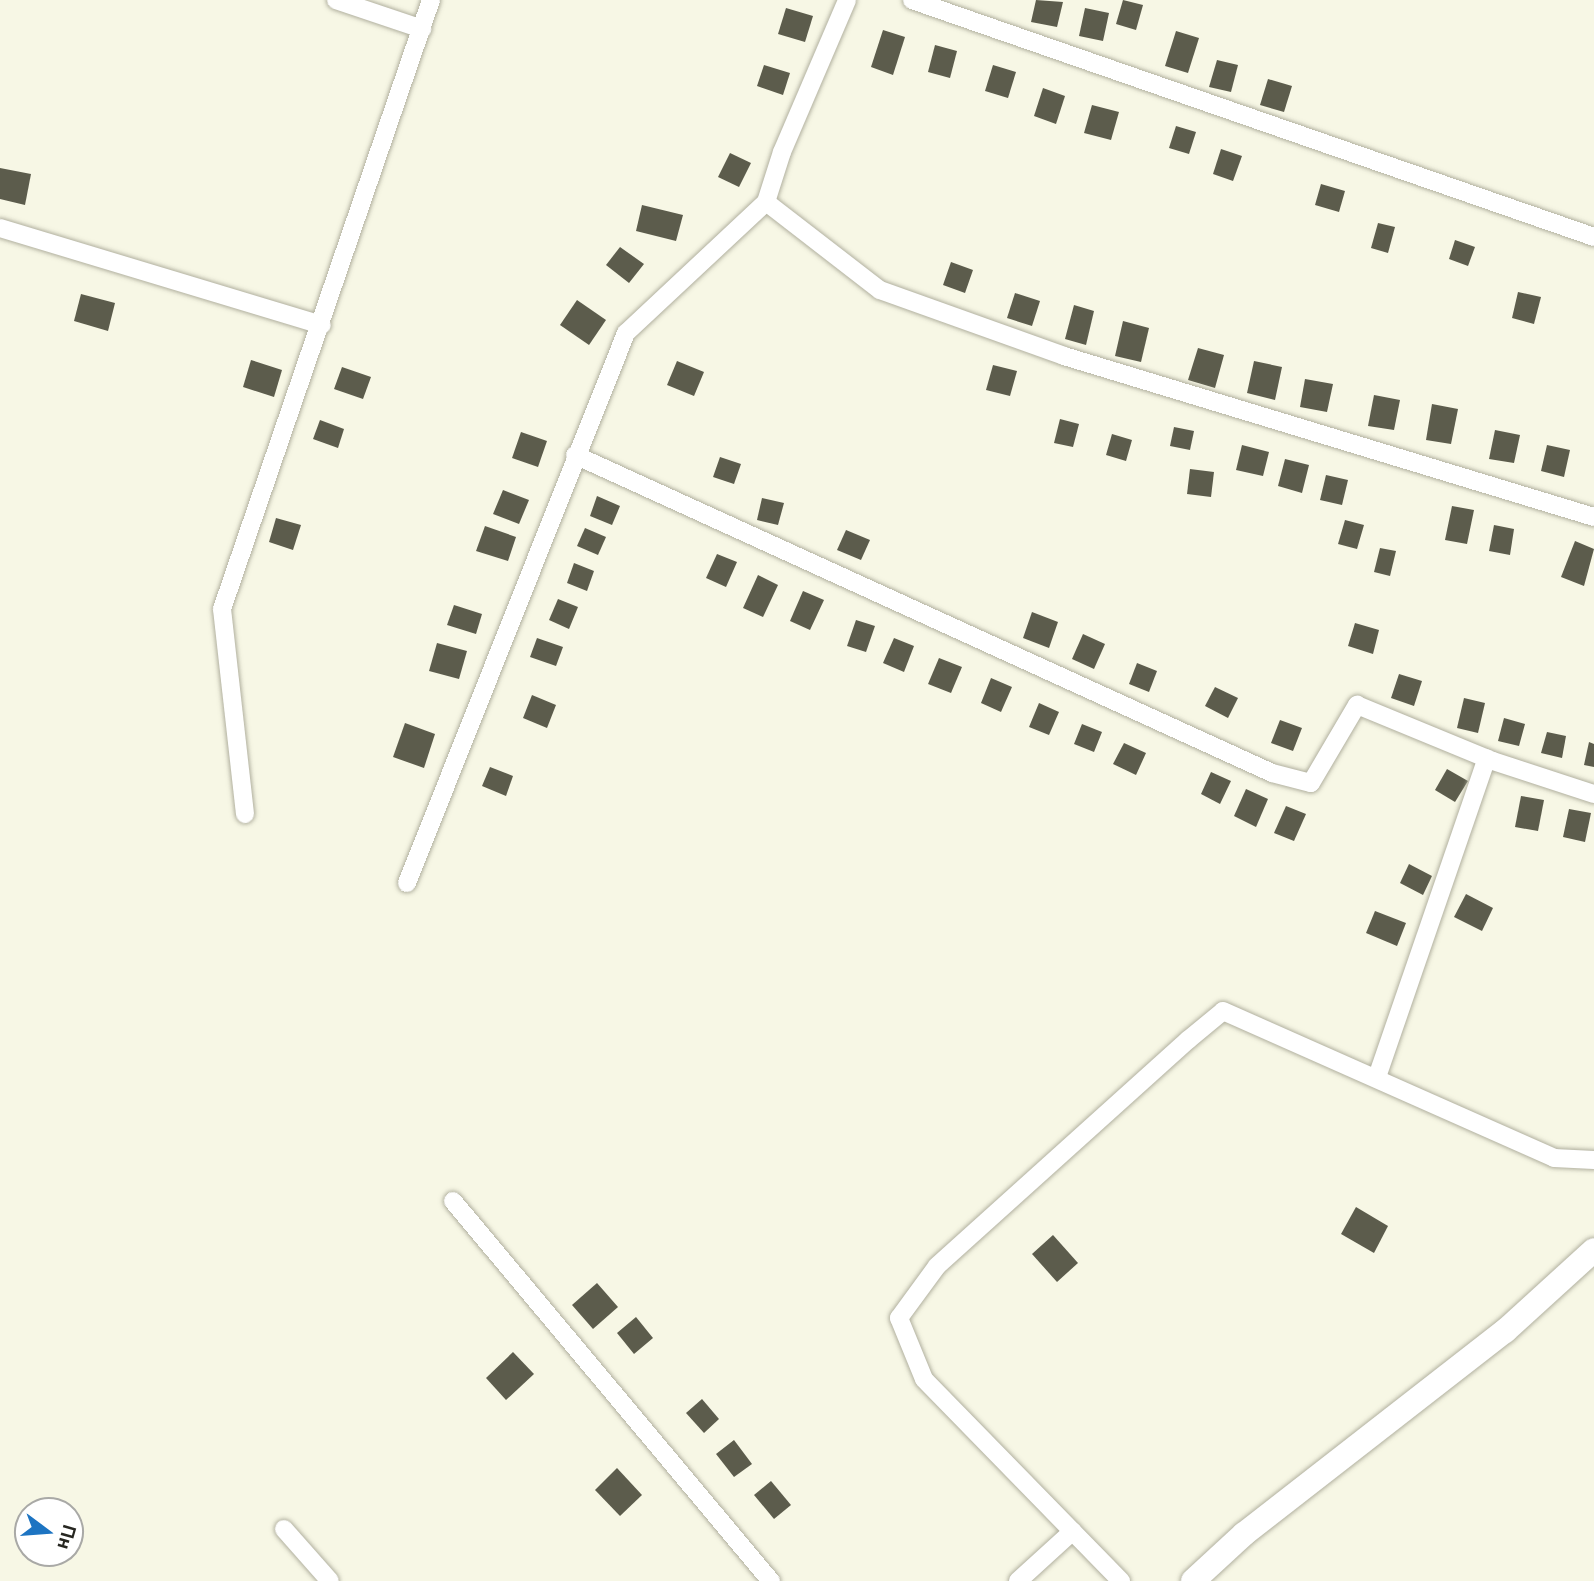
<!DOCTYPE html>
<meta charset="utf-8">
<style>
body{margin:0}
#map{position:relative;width:1594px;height:1581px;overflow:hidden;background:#f7f7e5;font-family:Ubuntu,sans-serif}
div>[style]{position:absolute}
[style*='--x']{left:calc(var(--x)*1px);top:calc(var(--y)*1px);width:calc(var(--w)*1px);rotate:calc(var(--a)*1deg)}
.building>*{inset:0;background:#5c5c4c}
.roads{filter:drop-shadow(0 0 2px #b1b09f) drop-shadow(0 0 2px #b1b09f)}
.minor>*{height:18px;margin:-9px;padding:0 9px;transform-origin:9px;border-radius:9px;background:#fff}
.secondary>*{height:24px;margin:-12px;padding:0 12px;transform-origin:12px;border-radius:12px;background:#fff}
span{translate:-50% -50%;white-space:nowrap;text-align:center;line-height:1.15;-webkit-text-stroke:7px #fff;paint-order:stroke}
.north{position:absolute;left:14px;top:1497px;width:70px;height:70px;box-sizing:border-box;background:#fff;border:2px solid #a9a9a6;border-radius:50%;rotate:106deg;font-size:19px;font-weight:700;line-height:28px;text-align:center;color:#272721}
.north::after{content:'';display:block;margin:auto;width:24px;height:32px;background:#1d74c2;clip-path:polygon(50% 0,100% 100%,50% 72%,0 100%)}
</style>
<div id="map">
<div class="building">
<div style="clip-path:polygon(1036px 0,1063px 2px,1057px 27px,1031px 22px)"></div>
<div style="clip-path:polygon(1123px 0,1143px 5px,1136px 30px,1116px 24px)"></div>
<div style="clip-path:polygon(786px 8px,813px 16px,805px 42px,778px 34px)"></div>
<div style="clip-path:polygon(1085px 8px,1109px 13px,1103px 41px,1079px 36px)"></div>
<div style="clip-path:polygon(883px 30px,905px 37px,893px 75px,871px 67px)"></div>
<div style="clip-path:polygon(1176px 31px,1199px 38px,1188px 73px,1165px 66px)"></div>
<div style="clip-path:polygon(935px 45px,957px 51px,950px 78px,928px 72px)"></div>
<div style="clip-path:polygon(1217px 60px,1238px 65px,1231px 92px,1209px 87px)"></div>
<div style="clip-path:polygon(764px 65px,790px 73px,783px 95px,757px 86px)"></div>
<div style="clip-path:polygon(993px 65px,1016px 72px,1008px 98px,985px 91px)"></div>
<div style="clip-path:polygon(1268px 79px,1292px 86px,1284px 112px,1260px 105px)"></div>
<div style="clip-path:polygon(1043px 88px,1065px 96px,1056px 124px,1034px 116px)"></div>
<div style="clip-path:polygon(1092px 105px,1119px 112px,1111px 140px,1084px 133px)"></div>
<div style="clip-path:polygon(1176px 126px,1196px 132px,1189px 154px,1169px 148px)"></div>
<div style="clip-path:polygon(1221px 149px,1242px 156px,1233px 181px,1213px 174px)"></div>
<div style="clip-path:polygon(730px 153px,751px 163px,739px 187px,718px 177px)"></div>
<div style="clip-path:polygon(0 168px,31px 174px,25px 205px,0 199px)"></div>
<div style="clip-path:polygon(1321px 184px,1345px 191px,1339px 212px,1315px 205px)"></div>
<div style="clip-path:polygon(642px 205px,683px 215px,676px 241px,636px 231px)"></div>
<div style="clip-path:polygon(1378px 223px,1395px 227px,1388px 253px,1371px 248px)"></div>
<div style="clip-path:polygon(1455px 240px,1475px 247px,1468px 266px,1449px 259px)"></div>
<div style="clip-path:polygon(620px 247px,644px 264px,629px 283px,606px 265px)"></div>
<div style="clip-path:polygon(951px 262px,973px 270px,965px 293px,943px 285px)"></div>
<div style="clip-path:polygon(1518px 292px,1541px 297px,1534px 324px,1512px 318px)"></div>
<div style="clip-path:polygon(1015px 293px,1040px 301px,1032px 326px,1007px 318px)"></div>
<div style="clip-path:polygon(81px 294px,115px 303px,108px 331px,74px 321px)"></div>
<div style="clip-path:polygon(577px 300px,606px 320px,589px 345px,560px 325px)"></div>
<div style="clip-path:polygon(1074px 305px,1094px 311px,1086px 345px,1065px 339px)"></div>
<div style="clip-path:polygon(1123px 321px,1149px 328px,1141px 362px,1115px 356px)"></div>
<div style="clip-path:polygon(1198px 348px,1224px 355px,1215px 388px,1188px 380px)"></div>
<div style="clip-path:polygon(251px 360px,282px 370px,274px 397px,243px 387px)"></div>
<div style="clip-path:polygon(677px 361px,704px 372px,694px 396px,667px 385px)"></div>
<div style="clip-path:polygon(1254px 361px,1282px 367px,1275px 400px,1247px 393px)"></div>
<div style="clip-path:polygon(993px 365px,1017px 371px,1010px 396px,986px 390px)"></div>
<div style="clip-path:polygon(342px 367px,371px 377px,363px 399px,334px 389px)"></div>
<div style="clip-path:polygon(1305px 379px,1333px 384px,1327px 412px,1300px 407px)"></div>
<div style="clip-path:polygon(1374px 395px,1400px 400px,1394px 430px,1368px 426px)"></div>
<div style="clip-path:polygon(1432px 404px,1458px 409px,1451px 444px,1426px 440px)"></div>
<div style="clip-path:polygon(1060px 419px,1079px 424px,1073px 447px,1054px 443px)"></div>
<div style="clip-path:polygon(320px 420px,344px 429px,338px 448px,313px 439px)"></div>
<div style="clip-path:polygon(1174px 427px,1194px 431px,1190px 450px,1170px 446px)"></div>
<div style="clip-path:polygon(1495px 430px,1520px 435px,1514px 463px,1489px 459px)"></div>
<div style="clip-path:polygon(521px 432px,547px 441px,538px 467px,512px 458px)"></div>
<div style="clip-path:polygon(1112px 434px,1132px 440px,1126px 461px,1106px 455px)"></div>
<div style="clip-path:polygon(1242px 445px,1269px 452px,1263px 476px,1236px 470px)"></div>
<div style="clip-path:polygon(1547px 445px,1570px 450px,1564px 477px,1541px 471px)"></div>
<div style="clip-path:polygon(720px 457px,741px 464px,734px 484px,713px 477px)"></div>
<div style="clip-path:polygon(1285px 459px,1309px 465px,1302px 493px,1278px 486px)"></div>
<div style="clip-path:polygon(1190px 469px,1214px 472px,1211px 497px,1187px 494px)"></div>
<div style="clip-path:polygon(1326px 475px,1348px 480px,1342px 505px,1320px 500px)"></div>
<div style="clip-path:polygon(503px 490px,529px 500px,519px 524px,493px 514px)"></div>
<div style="clip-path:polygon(597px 496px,620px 506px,612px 525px,590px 516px)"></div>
<div style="clip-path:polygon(762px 498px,784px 503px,778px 525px,757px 520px)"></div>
<div style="clip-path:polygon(1452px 506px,1474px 510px,1467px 544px,1445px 540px)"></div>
<div style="clip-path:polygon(276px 518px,301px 525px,293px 550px,269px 542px)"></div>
<div style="clip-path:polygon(1345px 520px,1364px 525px,1357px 549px,1338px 544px)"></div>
<div style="clip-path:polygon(1494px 525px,1514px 529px,1510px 555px,1489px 551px)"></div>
<div style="clip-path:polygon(485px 526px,516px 537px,508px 561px,476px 551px)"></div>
<div style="clip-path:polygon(585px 528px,606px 537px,598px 555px,577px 546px)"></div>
<div style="clip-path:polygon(846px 530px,870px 540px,861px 560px,837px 550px)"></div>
<div style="clip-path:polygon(1575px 541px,1594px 549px,1584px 586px,1561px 577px)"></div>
<div style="clip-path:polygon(1380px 548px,1396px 551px,1390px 576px,1374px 572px)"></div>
<div style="clip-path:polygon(717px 554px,737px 562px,726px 587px,706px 578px)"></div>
<div style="clip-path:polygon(574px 563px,594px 571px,587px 591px,567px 583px)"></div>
<div style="clip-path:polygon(758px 575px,778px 585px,763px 617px,743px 608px)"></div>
<div style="clip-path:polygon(803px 591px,824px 600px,810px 630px,790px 621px)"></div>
<div style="clip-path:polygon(558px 599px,578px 607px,569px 629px,549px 620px)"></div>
<div style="clip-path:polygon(454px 605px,482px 614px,476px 634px,447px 625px)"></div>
<div style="clip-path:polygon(1032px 612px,1058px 622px,1049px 648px,1023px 638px)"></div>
<div style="clip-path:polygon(856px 620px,875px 626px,866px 652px,847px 646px)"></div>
<div style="clip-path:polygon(1355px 623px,1379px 630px,1373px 654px,1348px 646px)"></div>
<div style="clip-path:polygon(1083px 634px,1105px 644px,1094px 669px,1072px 659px)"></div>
<div style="clip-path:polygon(537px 638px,563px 647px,556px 666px,530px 657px)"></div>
<div style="clip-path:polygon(894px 638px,914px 646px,904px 672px,883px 663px)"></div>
<div style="clip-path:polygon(437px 643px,467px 651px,459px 679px,429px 671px)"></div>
<div style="clip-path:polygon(939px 658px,962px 667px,951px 693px,928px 684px)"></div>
<div style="clip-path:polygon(1137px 663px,1157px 671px,1149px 692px,1129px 684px)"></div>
<div style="clip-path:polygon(1399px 674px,1422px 681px,1414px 706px,1391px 698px)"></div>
<div style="clip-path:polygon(991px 678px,1012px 687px,1001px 712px,981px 703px)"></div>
<div style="clip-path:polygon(1215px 687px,1238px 698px,1228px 718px,1205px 706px)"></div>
<div style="clip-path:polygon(532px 695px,556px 705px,547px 728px,523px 718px)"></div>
<div style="clip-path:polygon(1464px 698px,1485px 703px,1478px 733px,1457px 728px)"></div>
<div style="clip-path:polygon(1039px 703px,1059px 712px,1049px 735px,1029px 727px)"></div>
<div style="clip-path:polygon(1504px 718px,1525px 724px,1519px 746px,1498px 741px)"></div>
<div style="clip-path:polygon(1280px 720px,1302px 728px,1293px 751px,1271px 743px)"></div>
<div style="clip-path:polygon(405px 723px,435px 734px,424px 768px,393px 757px)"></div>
<div style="clip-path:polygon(1082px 724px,1102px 732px,1094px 752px,1074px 744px)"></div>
<div style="clip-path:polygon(1547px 732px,1566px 736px,1562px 758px,1541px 753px)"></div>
<div style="clip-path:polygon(1589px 742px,1594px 744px,1594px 767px,1584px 765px)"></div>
<div style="clip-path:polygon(1124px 743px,1146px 753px,1136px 775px,1113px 764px)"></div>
<div style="clip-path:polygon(490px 767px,513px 776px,506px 796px,482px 786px)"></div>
<div style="clip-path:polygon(1447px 769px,1468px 781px,1455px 802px,1435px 790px)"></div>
<div style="clip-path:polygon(1211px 772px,1231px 781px,1220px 804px,1201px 794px)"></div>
<div style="clip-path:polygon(1246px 789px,1268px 799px,1256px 827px,1234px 816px)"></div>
<div style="clip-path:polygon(1521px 796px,1544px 800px,1538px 831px,1515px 827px)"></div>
<div style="clip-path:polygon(1286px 806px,1306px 814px,1294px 841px,1274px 833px)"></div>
<div style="clip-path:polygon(1569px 809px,1591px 813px,1585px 842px,1563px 837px)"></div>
<div style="clip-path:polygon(1409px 864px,1432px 876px,1423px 895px,1400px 883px)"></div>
<div style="clip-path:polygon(1466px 894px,1493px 908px,1482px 931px,1454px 917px)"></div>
<div style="clip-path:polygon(1375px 911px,1406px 923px,1397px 946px,1366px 933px)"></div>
<div style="clip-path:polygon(1356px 1207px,1388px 1226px,1374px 1253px,1341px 1234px)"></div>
<div style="clip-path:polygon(1053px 1235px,1078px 1263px,1057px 1282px,1032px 1254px)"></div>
<div style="clip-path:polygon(597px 1283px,618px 1307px,593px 1329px,572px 1305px)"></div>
<div style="clip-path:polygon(636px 1317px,653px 1338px,634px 1354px,617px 1333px)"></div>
<div style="clip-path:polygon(513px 1352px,534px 1374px,506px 1400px,486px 1378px)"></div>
<div style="clip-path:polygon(702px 1399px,719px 1419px,704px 1433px,686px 1413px)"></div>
<div style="clip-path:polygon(734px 1440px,752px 1464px,734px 1477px,716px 1454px)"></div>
<div style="clip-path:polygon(617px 1468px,642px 1495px,620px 1516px,595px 1490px)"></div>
<div style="clip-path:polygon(771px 1481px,791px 1505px,774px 1519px,754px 1495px)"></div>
</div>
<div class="roads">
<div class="minor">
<div style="--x:336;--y:0;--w:91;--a:18.6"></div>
<div style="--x:912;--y:0;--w:722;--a:19.16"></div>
<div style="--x:766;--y:202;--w:144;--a:37.7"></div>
<div style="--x:880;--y:290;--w:195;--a:19.7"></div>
<div style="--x:1064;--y:356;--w:554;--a:16.9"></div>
<div style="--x:0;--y:228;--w:336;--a:16.8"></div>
<div style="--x:575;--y:455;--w:766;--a:24.52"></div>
<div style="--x:1272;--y:773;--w:40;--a:14.4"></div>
<div style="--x:1311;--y:783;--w:91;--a:-59.5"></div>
<div style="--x:1357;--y:705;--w:147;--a:22.4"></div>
<div style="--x:1493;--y:761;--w:106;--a:18.1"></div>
<div style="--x:245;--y:814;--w:206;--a:-96.4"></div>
<div style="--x:222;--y:609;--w:644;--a:-71.06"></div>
<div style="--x:407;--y:883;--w:592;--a:-68.29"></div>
<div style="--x:626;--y:333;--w:192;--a:-43.1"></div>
<div style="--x:766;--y:202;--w:52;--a:-72.3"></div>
<div style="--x:782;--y:152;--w:165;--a:-66.8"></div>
<div style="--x:1377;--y:1077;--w:337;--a:-71"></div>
<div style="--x:453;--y:1201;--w:496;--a:50.1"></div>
<div style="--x:284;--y:1529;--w:69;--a:48.5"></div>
<div style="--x:1018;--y:1581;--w:74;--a:-42.3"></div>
<div style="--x:1121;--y:1581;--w:282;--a:-134.3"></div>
<div style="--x:924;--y:1379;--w:66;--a:-112.3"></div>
<div style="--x:899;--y:1318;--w:64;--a:-53.8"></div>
<div style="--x:937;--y:1266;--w:338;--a:-42"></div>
<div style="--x:1188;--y:1040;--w:45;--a:-39.6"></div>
<div style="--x:1223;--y:1011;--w:362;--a:23.9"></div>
<div style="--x:1554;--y:1158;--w:40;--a:2.9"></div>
</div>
<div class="secondary">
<div style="--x:1193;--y:1581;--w:69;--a:-42.7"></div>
<div style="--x:1244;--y:1534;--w:331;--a:-37.9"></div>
<div style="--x:1505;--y:1331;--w:120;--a:-42.3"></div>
</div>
</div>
<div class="north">Пн</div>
</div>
